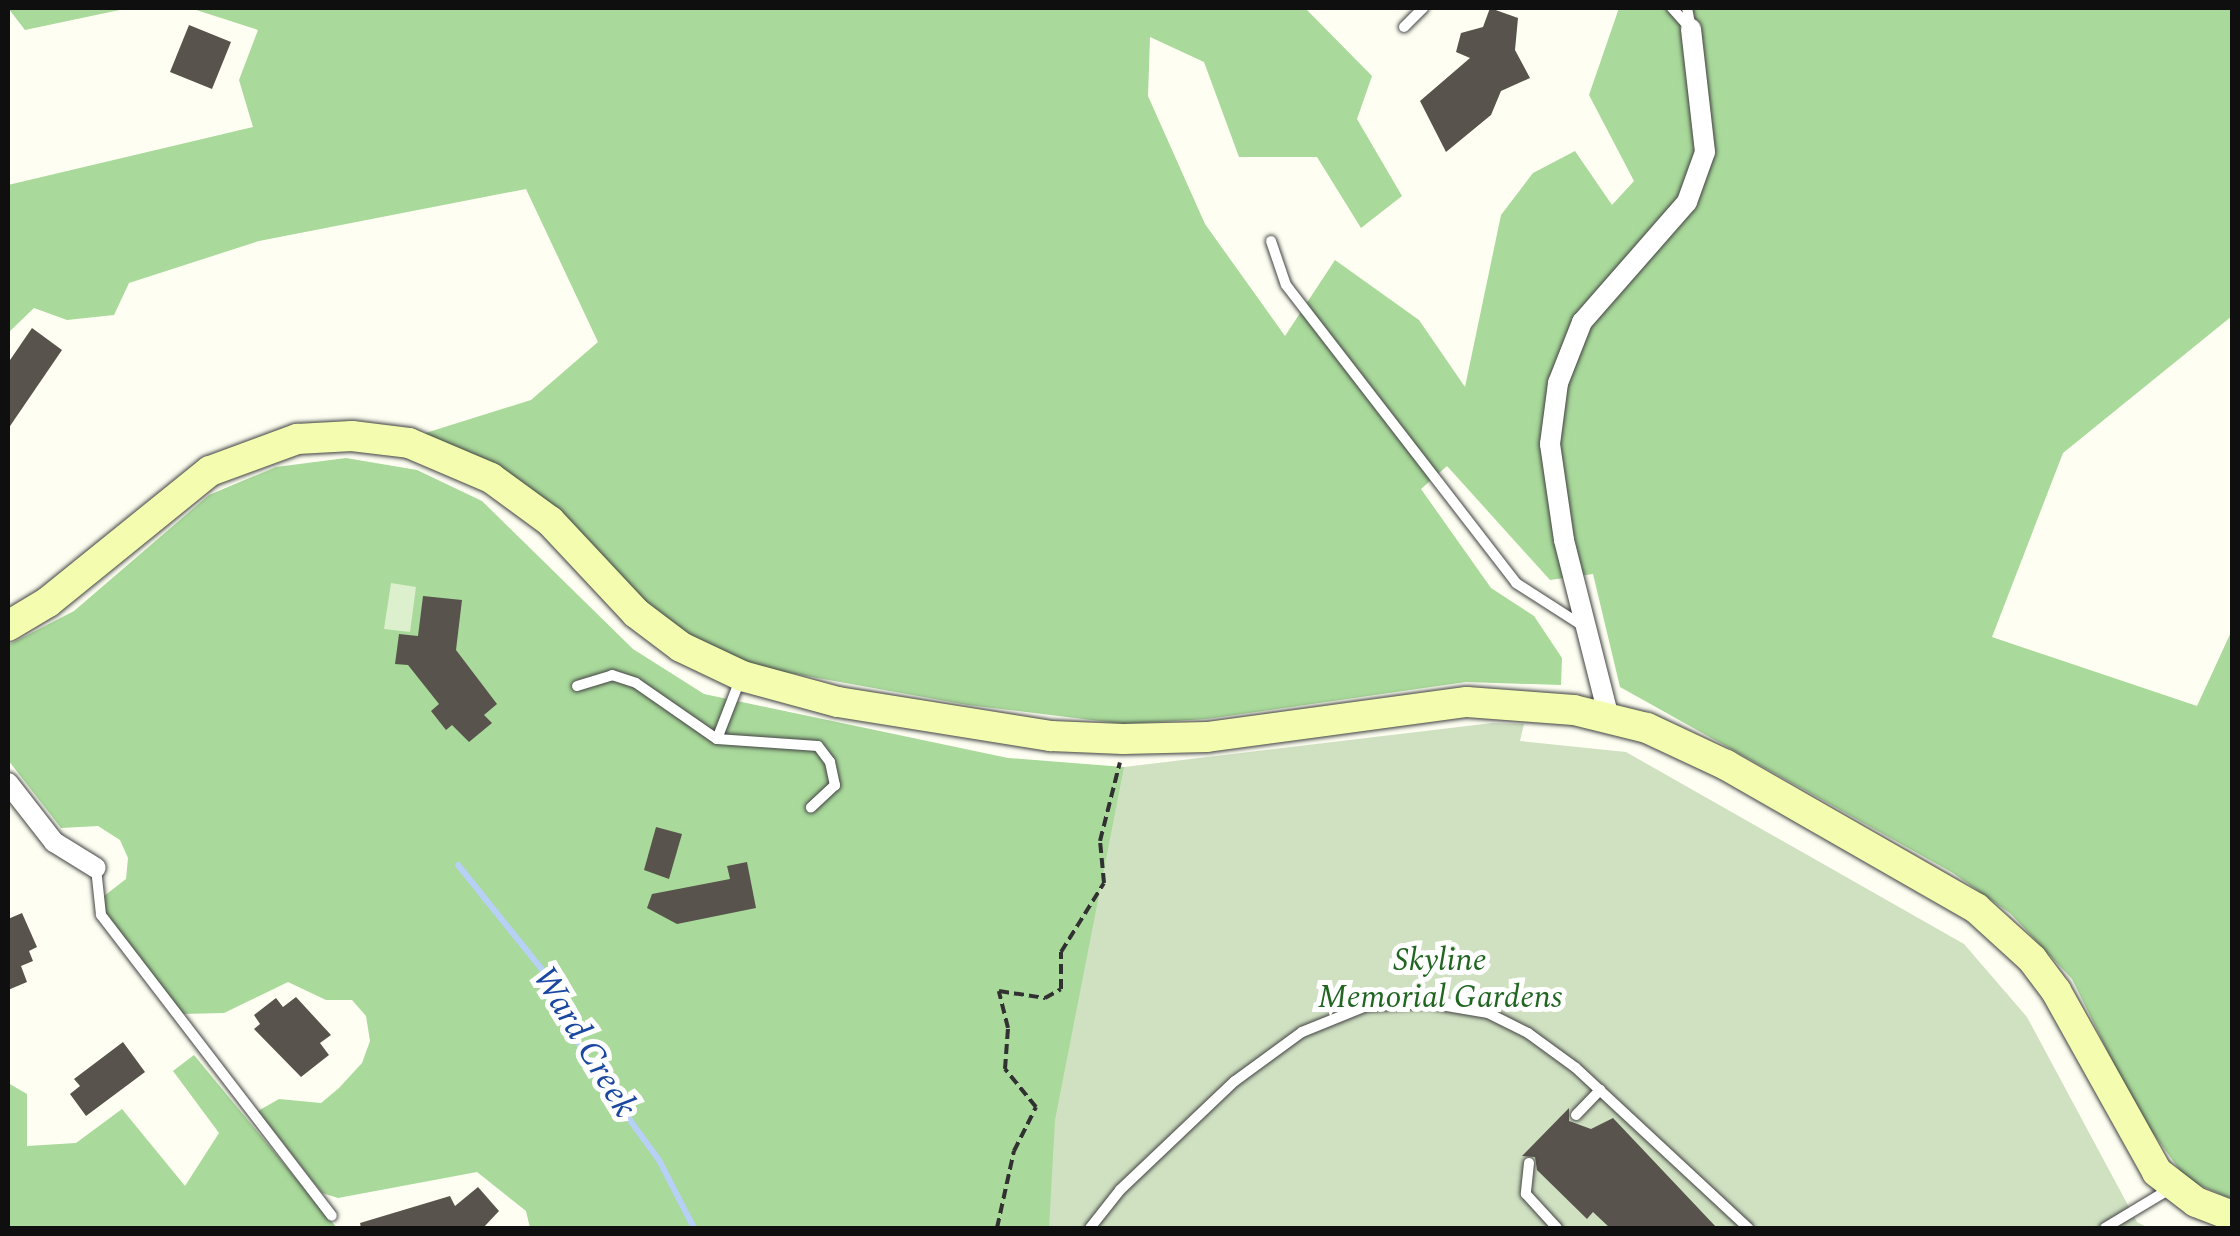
<!DOCTYPE html>
<style>
body{margin:0}
#map{position:relative;width:2240px;height:1236px;overflow:hidden;background:#fefff2;font-family:Spectral,serif}
div>[style]{position:absolute}
[style*='--x']{left:calc(var(--x)*1px);top:calc(var(--y)*1px);width:calc(var(--w)*1px);rotate:calc(var(--a)*1deg)}
.forest>*{inset:0;background:#a9d99b}
.cemetery>*{inset:0;background:#d0e1c2}
.pitch>*{inset:0;background:#dcf0cd}
.stream>*{height:6px;margin:-3px;padding:0 3px;transform-origin:3px;border-radius:3px;background:#b7d0f5}
.building>*{inset:0;background:#58534c}
.path>*{height:4px;margin-top:-2px;transform-origin:0;background:repeating-linear-gradient(90deg,#313131 0 10px,transparent 0 15px)}
.roads{filter:drop-shadow(0 0 2px #424242) drop-shadow(0 0 2px #424242)}
.service>*{height:10px;margin:-5px;padding:0 5px;transform-origin:5px;border-radius:5px;background:#fff}
.minor>*{height:20px;margin:-10px;padding:0 10px;transform-origin:10px;border-radius:10px;background:#fff}
.secondary>*{height:30px;margin:-15px;padding:0 15px;transform-origin:15px;border-radius:15px;background:#f4fdaf}
span{translate:-50% -50%;white-space:nowrap;text-align:center;line-height:1.15;-webkit-text-stroke:10px #fff;paint-order:stroke}
.park-label{font-size:32px;color:#206621;font-style:italic}
.water-label{font-size:35px;color:#1a479f;font-style:italic}
.frame{position:absolute;inset:0;border:10px solid #0f0f0f;pointer-events:none}
</style>
<div id="map">
<div class="forest">
<div style="clip-path:polygon(8px 8px,129px 8px,25px 30px)"></div>
<div style="clip-path:polygon(190px 8px,1305px 8px,1372px 76px,1357px 119px,1402px 196px,1361px 228px,1317px 157px,1239px 157px,1204px 62px,1150px 37px,1148px 96px,1205px 224px,1285px 336px,1335px 260px,1419px 320px,1465px 387px,1501px 215px,1533px 173px,1575px 151px,1612px 205px,1634px 181px,1589px 95px,1619px 8px,2232px 8px,2232px 316px,2063px 453px,1992px 637px,2197px 706px,2232px 630px,2232px 1199px,2187px 1180px,2137px 1111px,2072px 979px,2011px 914px,1953px 873px,1620px 687px,1593px 574px,1550px 580px,1447px 466px,1421px 489px,1491px 588px,1534px 616px,1562px 658px,1561px 685px,1466px 682px,1207px 719px,1124px 724px,968px 705px,746px 665px,685px 636px,416px 436px,531px 400px,598px 342px,526px 189px,259px 241px,129px 283px,114px 315px,67px 320px,34px 308px,8px 333px,8px 185px,253px 127px,239px 80px,258px 30px)"></div>
<div style="clip-path:polygon(346px 458px,417px 470px,482px 501px,633px 649px,704px 694px,1008px 758px,1124px 767px,1127px 792px,1078px 1228px,530px 1228px,526px 1211px,477px 1172px,338px 1198px,322px 1193px,258px 1111px,279px 1099px,321px 1103px,339px 1088px,362px 1063px,370px 1041px,366px 1016px,352px 1000px,326px 1000px,288px 982px,224px 1013px,182px 1014px,95px 903px,126px 879px,128px 858px,120px 840px,98px 826px,61px 828px,8px 760px,8px 645px,74px 611px,209px 495px,276px 467px)"></div>
<div style="clip-path:polygon(194px 1055px,337px 1228px,8px 1228px,8px 1083px,27px 1094px,27px 1146px,76px 1143px,122px 1109px,185px 1186px,219px 1133px,173px 1071px)"></div>
</div>
<div class="cemetery">
<div style="clip-path:polygon(1492px 723px,1524px 724px,1520px 741px,1626px 752px,1964px 944px,2027px 1017px,2137px 1222px,2149px 1228px,1049px 1228px,1055px 1120px,1124px 767px)"></div>
</div>
<div class="pitch">
<div style="clip-path:polygon(391px 583px,416px 587px,410px 632px,384px 629px)"></div>
</div>
<div class="stream">
<div style="--x:458;--y:865;--w:144;--a:51.2"></div>
<div style="--x:548;--y:977;--w:93;--a:65.1"></div>
<div style="--x:587;--y:1061;--w:122;--a:54"></div>
<div style="--x:659;--y:1160;--w:76;--a:62.8"></div>
</div>
<div class="building">
<div style="clip-path:polygon(1490px 8px,1518px 18px,1515px 50px,1530px 78px,1501px 91px,1491px 115px,1446px 152px,1420px 101px,1470px 58px,1456px 52px,1461px 33px,1483px 27px)"></div>
<div style="clip-path:polygon(189px 25px,231px 42px,212px 89px,170px 72px)"></div>
<div style="clip-path:polygon(32px 328px,62px 350px,8px 429px,8px 363px)"></div>
<div style="clip-path:polygon(423px 596px,462px 600px,456px 650px,497px 704px,484px 715px,492px 723px,469px 742px,452px 725px,446px 730px,431px 711px,439px 704px,408px 665px,395px 664px,399px 634px,418px 636px)"></div>
<div style="clip-path:polygon(656px 827px,682px 834px,669px 879px,644px 870px)"></div>
<div style="clip-path:polygon(747px 862px,756px 908px,677px 924px,647px 908px,652px 894px,730px 879px,727px 866px)"></div>
<div style="clip-path:polygon(22px 913px,37px 947px,29px 951px,33px 961px,21px 966px,27px 982px,8px 990px,8px 919px)"></div>
<div style="clip-path:polygon(296px 997px,331px 1035px,320px 1043px,329px 1055px,301px 1077px,254px 1029px,260px 1024px,254px 1015px,276px 998px,283px 1007px)"></div>
<div style="clip-path:polygon(123px 1042px,145px 1072px,86px 1116px,70px 1094px,80px 1086px,74px 1079px)"></div>
<div style="clip-path:polygon(1569px 1108px,1569px 1121px,1591px 1129px,1613px 1118px,1717px 1228px,1610px 1228px,1593px 1212px,1587px 1219px,1537px 1170px,1535px 1157px,1522px 1156px)"></div>
<div style="clip-path:polygon(478px 1187px,499px 1211px,483px 1228px,361px 1228px,360px 1223px,450px 1196px,455px 1206px)"></div>
</div>
<div class="path">
<div style="--x:997;--y:1228;--w:79;--a:-77.6"></div>
<div style="--x:1014;--y:1151;--w:49;--a:-63.4"></div>
<div style="--x:1036;--y:1107;--w:49;--a:-129.2"></div>
<div style="--x:1005;--y:1069;--w:41;--a:-85.8"></div>
<div style="--x:1008;--y:1028;--w:38;--a:-104"></div>
<div style="--x:999;--y:991;--w:47;--a:8.7"></div>
<div style="--x:1045;--y:998;--w:18;--a:-29"></div>
<div style="--x:1061;--y:989;--w:37;--a:-90"></div>
<div style="--x:1061;--y:952;--w:81;--a:-58.1"></div>
<div style="--x:1104;--y:883;--w:42;--a:-95.4"></div>
<div style="--x:1100;--y:841;--w:81;--a:-75.8"></div>
</div>
<div class="roads">
<div class="service">
<div style="--x:1672;--y:8;--w:28;--a:48"></div>
<div style="--x:1687;--y:8;--w:20;--a:79"></div>
<div style="--x:1404;--y:27;--w:27;--a:-45"></div>
<div style="--x:1271;--y:241;--w:46;--a:71.2"></div>
<div style="--x:1286;--y:285;--w:376;--a:52.3"></div>
<div style="--x:1516;--y:583;--w:83;--a:32.7"></div>
<div style="--x:577;--y:686;--w:37;--a:-17"></div>
<div style="--x:612;--y:675;--w:25;--a:18"></div>
<div style="--x:636;--y:683;--w:98;--a:34.7"></div>
<div style="--x:717;--y:739;--w:101;--a:4"></div>
<div style="--x:818;--y:746;--w:20;--a:53"></div>
<div style="--x:830;--y:762;--w:24;--a:78"></div>
<div style="--x:835;--y:785;--w:33;--a:137"></div>
<div style="--x:717;--y:739;--w:66;--a:-68.8"></div>
<div style="--x:96;--y:868;--w:47;--a:83.9"></div>
<div style="--x:101;--y:915;--w:379;--a:52.5"></div>
<div style="--x:1576;--y:1115;--w:35;--a:-46"></div>
<div style="--x:1529;--y:1163;--w:31;--a:96"></div>
<div style="--x:1526;--y:1194;--w:46;--a:47.6"></div>
<div style="--x:1090;--y:1228;--w:48;--a:-51.7"></div>
<div style="--x:1120;--y:1190;--w:158;--a:-43.5"></div>
<div style="--x:1235;--y:1081;--w:83;--a:-36.2"></div>
<div style="--x:1302;--y:1032;--w:69;--a:-22.1"></div>
<div style="--x:1366;--y:1006;--w:63;--a:-2.7"></div>
<div style="--x:1429;--y:1003;--w:60;--a:9.6"></div>
<div style="--x:1488;--y:1013;--w:45;--a:26.6"></div>
<div style="--x:1528;--y:1033;--w:59;--a:36.1"></div>
<div style="--x:1576;--y:1068;--w:235;--a:42.9"></div>
<div style="--x:2105;--y:1228;--w:79;--a:-31.1"></div>
</div>
<div class="minor">
<div style="--x:1609;--y:718;--w:184;--a:-104.2"></div>
<div style="--x:1564;--y:540;--w:97;--a:-98.3"></div>
<div style="--x:1550;--y:444;--w:62;--a:-82.5"></div>
<div style="--x:1558;--y:383;--w:66;--a:-68.5"></div>
<div style="--x:1582;--y:322;--w:159;--a:-48.8"></div>
<div style="--x:1687;--y:202;--w:53;--a:-70.2"></div>
<div style="--x:1705;--y:152;--w:124;--a:-96.5"></div>
<div style="--x:8;--y:783;--w:75;--a:52.1"></div>
<div style="--x:54;--y:842;--w:49;--a:31.8"></div>
</div>
<div class="secondary">
<div style="--x:8;--y:626;--w:47;--a:-31"></div>
<div style="--x:48;--y:602;--w:208;--a:-39"></div>
<div style="--x:210;--y:471;--w:93;--a:-20.2"></div>
<div style="--x:297;--y:439;--w:55;--a:-3.1"></div>
<div style="--x:352;--y:436;--w:57;--a:7"></div>
<div style="--x:409;--y:443;--w:89;--a:23.1"></div>
<div style="--x:491;--y:478;--w:73;--a:36.1"></div>
<div style="--x:550;--y:521;--w:126;--a:46.9"></div>
<div style="--x:636;--y:613;--w:56;--a:37.1"></div>
<div style="--x:681;--y:647;--w:68;--a:25.4"></div>
<div style="--x:742;--y:676;--w:99;--a:15.2"></div>
<div style="--x:838;--y:702;--w:216;--a:9.1"></div>
<div style="--x:1051;--y:736;--w:72;--a:2.4"></div>
<div style="--x:1123;--y:739;--w:84;--a:-1.4"></div>
<div style="--x:1207;--y:737;--w:262;--a:-7.7"></div>
<div style="--x:1467;--y:702;--w:107;--a:4.3"></div>
<div style="--x:1574;--y:710;--w:75;--a:13.9"></div>
<div style="--x:1647;--y:728;--w:87;--a:25.1"></div>
<div style="--x:1726;--y:765;--w:288;--a:29.8"></div>
<div style="--x:1976;--y:908;--w:76;--a:42.3"></div>
<div style="--x:2032;--y:959;--w:40;--a:53"></div>
<div style="--x:2056;--y:991;--w:207;--a:60.8"></div>
<div style="--x:2157;--y:1172;--w:49;--a:37.6"></div>
<div style="--x:2196;--y:1202;--w:39;--a:21"></div>
</div>
</div>
<div class="park-label">
<span style="left:1440px;top:980px">Skyline<br>Memorial Gardens</span>
</div>
<div class="water-label">
<span style="left:584px;top:1042px;rotate:59deg">Ward Creek</span>
</div>
<div class="frame"></div>
</div>
